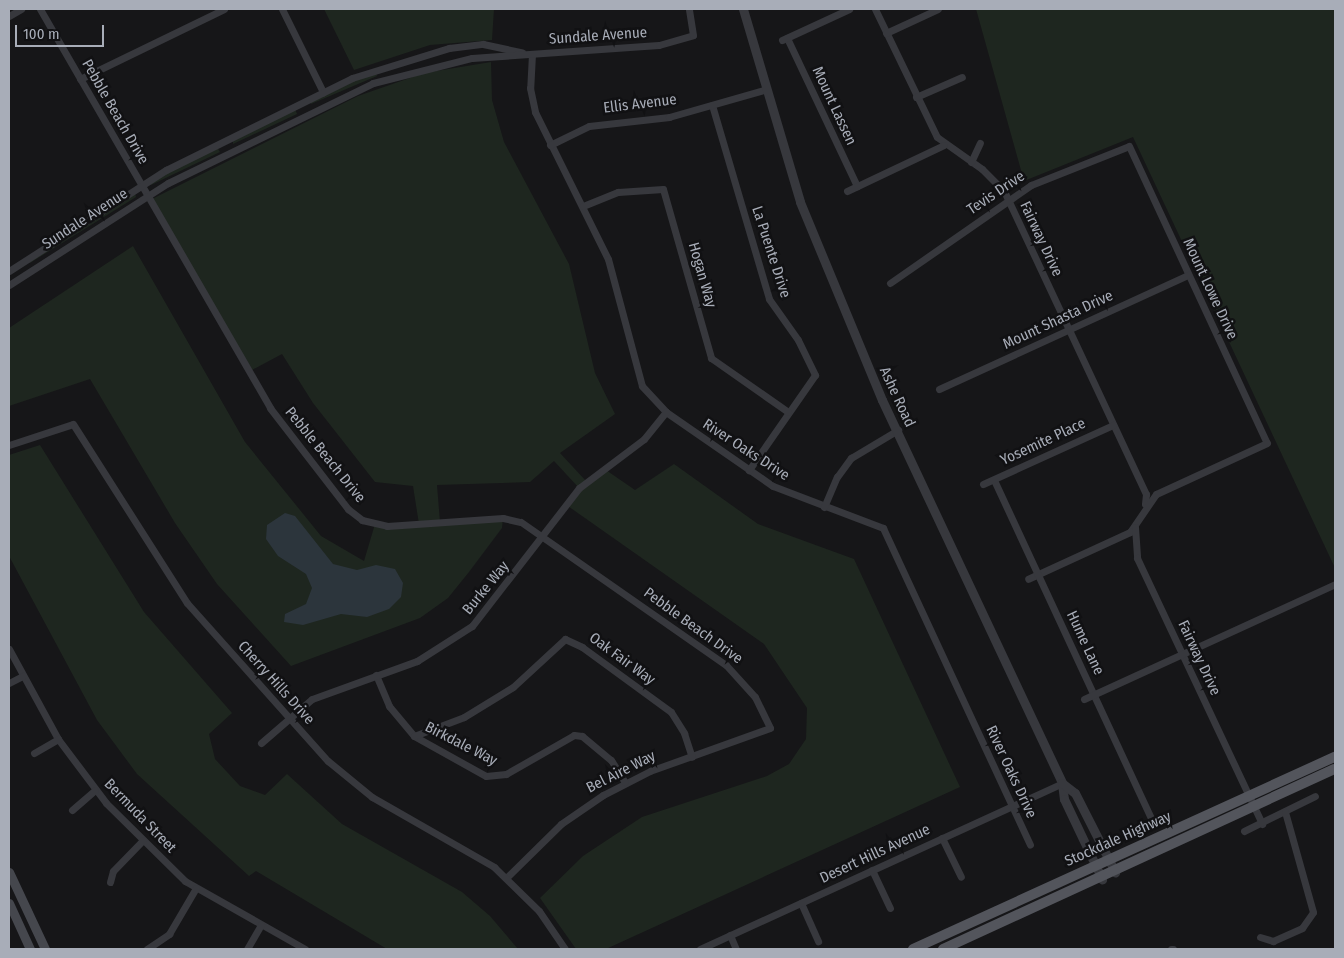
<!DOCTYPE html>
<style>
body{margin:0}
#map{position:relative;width:1344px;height:958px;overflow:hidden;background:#161618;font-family:"Fira Sans Condensed",sans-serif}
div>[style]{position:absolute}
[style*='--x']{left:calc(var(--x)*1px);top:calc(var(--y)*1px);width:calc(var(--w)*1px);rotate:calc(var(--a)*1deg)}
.green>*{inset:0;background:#1e261f}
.water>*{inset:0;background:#2c353c}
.minor>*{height:7px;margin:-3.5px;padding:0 3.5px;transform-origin:3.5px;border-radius:3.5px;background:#37383d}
.tertiary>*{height:9px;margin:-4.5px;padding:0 4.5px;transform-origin:4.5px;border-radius:4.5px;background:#37383d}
.secondary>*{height:9px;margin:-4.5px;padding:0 4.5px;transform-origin:4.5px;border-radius:4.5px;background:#45474d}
.primary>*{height:10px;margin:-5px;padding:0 5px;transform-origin:5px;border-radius:5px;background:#53555c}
span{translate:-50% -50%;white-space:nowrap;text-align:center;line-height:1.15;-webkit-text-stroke:5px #111113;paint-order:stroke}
.street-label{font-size:15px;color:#a8adb8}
.frame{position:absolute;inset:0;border:10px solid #a8adb8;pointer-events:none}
.scale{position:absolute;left:15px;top:25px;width:89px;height:22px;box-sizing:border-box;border:2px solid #a8adb8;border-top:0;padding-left:6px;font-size:15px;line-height:18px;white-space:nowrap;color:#a8adb8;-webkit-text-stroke:4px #111113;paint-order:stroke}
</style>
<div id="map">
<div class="green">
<div style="clip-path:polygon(324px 9px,494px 9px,492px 40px,430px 45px,354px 70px)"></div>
<div style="clip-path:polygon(976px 9px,1335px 9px,1335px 568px,1133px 137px,1024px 181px)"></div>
<div style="clip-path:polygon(491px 62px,492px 100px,504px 142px,569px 264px,595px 373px,615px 414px,560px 453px,586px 481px,603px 468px,635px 490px,674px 464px,758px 524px,854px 559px,960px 787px,606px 949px,576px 949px,540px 898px,583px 856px,642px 817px,767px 776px,789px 764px,806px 739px,807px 708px,764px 644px,565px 504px,579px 488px,554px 461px,530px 482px,437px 485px,440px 522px,503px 518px,502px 528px,469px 572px,448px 598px,420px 618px,291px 666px,217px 584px,175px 523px,90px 379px,9px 406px,9px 328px,133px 246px,245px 442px,321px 536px,364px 561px,375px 524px,419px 524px,413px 486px,375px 482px,313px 403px,282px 354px,252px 370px,152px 199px,358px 96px,424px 73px)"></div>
<div style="clip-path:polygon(375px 71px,377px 76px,311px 104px,310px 102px)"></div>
<div style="clip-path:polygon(295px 109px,297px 114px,233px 144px,233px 140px)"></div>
<div style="clip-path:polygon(217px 147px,220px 152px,151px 185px,151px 182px)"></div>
<div style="clip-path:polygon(135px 193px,136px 197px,30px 263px,30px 260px)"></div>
<div style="clip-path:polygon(40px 445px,144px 612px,232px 713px,209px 734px,215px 759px,240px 786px,265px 795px,287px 774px,342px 824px,462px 892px,490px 916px,518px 949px,387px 949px,256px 871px,249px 876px,137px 774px,97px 720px,9px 556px,9px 455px)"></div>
</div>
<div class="water">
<div style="clip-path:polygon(285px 513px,295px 516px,333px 564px,357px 570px,376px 565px,395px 569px,403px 583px,401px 597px,389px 609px,367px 617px,341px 614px,303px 625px,284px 622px,285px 614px,306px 604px,312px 588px,306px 574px,278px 556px,266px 539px,267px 525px)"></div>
</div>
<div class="minor">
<div style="--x:40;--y:9;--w:461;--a:60"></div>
<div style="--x:270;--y:408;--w:128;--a:52.3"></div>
<div style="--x:348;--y:509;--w:18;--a:38"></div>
<div style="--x:362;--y:520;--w:26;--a:13"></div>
<div style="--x:387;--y:526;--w:116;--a:-3.9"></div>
<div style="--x:503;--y:518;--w:18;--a:13"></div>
<div style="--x:521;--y:522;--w:250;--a:34.9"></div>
<div style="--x:726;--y:665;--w:43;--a:47.8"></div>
<div style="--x:755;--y:697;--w:34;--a:64"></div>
<div style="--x:770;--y:728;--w:127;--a:160.3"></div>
<div style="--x:650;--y:771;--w:53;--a:152.9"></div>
<div style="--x:603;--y:795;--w:51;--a:145.4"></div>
<div style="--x:561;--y:824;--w:76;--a:135.5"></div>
<div style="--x:282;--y:9;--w:93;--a:63.7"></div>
<div style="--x:875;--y:9;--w:142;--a:64.2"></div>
<div style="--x:937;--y:137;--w:55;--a:35.4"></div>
<div style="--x:982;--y:169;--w:31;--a:45"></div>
<div style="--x:1004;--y:191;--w:335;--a:64.9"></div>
<div style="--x:1146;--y:494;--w:10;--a:96"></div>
<div style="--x:9;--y:16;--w:14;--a:-30"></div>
<div style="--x:886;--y:33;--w:57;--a:-24.8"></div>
<div style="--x:787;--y:38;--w:164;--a:64.7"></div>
<div style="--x:782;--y:40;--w:74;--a:-24.8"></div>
<div style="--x:532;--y:54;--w:34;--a:93"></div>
<div style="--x:530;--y:88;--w:25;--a:78"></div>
<div style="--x:535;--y:112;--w:164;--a:63.6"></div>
<div style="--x:608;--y:259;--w:131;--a:75"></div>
<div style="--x:642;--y:386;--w:35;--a:47"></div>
<div style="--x:666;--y:412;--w:130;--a:34.7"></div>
<div style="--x:773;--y:486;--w:118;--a:20.9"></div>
<div style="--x:883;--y:528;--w:349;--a:65.1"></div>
<div style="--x:80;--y:79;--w:160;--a:-25.9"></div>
<div style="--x:916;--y:97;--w:50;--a:-23.5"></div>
<div style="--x:712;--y:105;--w:202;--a:73.6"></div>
<div style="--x:769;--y:299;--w:50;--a:54.7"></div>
<div style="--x:798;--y:340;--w:39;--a:64"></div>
<div style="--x:815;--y:375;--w:116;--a:124.8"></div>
<div style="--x:550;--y:145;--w:43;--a:-26"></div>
<div style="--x:589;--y:126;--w:81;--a:-6.4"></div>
<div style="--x:669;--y:117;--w:99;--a:-15.9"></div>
<div style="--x:971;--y:162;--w:21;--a:-65"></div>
<div style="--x:847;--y:191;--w:107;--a:-25.4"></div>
<div style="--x:583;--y:206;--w:38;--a:-22"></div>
<div style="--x:618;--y:192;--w:45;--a:-3.8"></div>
<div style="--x:663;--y:189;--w:176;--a:74.1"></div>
<div style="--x:711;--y:358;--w:94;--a:35"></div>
<div style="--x:9;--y:271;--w:187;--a:-32.8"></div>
<div style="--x:166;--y:170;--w:208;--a:-26.3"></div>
<div style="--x:352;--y:78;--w:102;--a:-17.2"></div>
<div style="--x:449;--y:48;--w:34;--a:-7"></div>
<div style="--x:483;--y:44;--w:40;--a:12"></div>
<div style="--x:890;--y:283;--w:172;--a:-34.8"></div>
<div style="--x:1031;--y:185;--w:105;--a:-21.7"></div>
<div style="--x:1129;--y:146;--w:327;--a:65.1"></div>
<div style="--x:1267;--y:443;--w:122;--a:155.3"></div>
<div style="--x:1156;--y:494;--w:46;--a:124.4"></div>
<div style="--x:1130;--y:532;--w:112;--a:155.3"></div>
<div style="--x:9;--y:285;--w:189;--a:-32.7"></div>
<div style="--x:168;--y:183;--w:228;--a:-26"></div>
<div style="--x:373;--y:83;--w:102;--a:-14.2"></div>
<div style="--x:472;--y:58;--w:187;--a:-4"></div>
<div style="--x:659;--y:45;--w:35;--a:-16"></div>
<div style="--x:693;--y:35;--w:26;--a:-99"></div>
<div style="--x:939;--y:389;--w:274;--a:-24.6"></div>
<div style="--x:9;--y:445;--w:67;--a:-18.2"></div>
<div style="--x:73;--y:424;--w:212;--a:57.5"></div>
<div style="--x:187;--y:603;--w:212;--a:48.3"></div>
<div style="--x:328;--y:761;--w:57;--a:39.3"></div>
<div style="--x:372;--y:797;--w:141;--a:29.8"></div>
<div style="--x:494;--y:867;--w:63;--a:44.4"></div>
<div style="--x:539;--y:911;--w:46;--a:55.6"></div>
<div style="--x:994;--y:480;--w:373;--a:65.1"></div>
<div style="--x:983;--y:484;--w:143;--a:-24.4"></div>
<div style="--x:824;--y:507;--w:33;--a:-67"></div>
<div style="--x:837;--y:477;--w:24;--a:-54"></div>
<div style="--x:851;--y:458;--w:55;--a:-30.8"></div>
<div style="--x:1135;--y:527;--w:31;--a:86"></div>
<div style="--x:1137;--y:558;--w:294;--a:64.8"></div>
<div style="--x:9;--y:649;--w:102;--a:61.4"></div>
<div style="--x:58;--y:739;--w:80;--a:53.1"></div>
<div style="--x:106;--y:803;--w:111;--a:44.6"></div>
<div style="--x:185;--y:881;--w:138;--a:29.5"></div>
<div style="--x:376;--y:675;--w:34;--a:67"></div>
<div style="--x:389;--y:706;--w:39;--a:50"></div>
<div style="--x:414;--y:736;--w:82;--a:29.1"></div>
<div style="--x:486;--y:776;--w:20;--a:-6"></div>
<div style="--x:506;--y:774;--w:78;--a:-29.8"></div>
<div style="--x:574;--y:735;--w:8;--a:7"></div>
<div style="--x:582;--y:736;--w:38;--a:40"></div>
<div style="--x:611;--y:760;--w:26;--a:58"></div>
<div style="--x:9;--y:683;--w:16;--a:-27"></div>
<div style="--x:1084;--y:699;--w:276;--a:-24.6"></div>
<div style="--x:414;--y:736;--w:53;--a:-20.8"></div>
<div style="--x:464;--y:717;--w:57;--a:-31.5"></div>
<div style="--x:513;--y:687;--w:71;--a:-42.7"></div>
<div style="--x:565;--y:639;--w:19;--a:25"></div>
<div style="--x:582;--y:647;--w:110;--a:36.1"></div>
<div style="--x:671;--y:712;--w:25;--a:58"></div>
<div style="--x:684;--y:733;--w:25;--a:72"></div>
<div style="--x:261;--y:743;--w:67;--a:-40.8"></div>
<div style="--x:312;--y:699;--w:112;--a:-19.9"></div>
<div style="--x:417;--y:661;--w:65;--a:-32.5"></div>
<div style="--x:472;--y:626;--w:175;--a:-52.2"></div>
<div style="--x:579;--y:488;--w:81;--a:-37"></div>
<div style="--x:644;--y:439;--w:35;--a:-51"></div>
<div style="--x:34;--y:753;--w:28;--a:-30"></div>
<div style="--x:72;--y:810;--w:30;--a:-41"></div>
<div style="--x:1244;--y:831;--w:79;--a:-26.2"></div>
<div style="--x:942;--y:838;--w:43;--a:64"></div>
<div style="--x:872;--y:870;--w:42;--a:64.7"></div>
<div style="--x:110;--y:882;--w:11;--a:-75"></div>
<div style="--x:113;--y:871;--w:43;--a:-45.9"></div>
<div style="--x:801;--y:903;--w:42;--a:65.9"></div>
<div style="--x:730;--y:935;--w:15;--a:67"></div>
<div style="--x:1260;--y:937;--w:14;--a:17"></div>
<div style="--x:1273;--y:941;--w:32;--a:-24"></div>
<div style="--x:1302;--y:928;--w:19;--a:-55"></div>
<div style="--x:1313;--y:912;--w:104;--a:-105.6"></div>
<div style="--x:147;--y:949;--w:27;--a:-34"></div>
<div style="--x:169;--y:934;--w:53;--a:-59.6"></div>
<div style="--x:247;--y:949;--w:28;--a:-60"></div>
<div style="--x:700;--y:949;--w:398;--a:-24.6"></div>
<div style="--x:1171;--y:949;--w:2;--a:0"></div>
</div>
<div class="tertiary">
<div style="--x:743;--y:9;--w:201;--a:73.5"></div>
<div style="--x:800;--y:202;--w:214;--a:67.5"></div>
<div style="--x:882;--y:400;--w:423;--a:64.8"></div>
<div style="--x:1062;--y:783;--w:16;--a:83"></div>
<div style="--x:1064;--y:799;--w:89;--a:64.6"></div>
<div style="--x:1062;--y:783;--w:16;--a:38"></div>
<div style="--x:1075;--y:793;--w:89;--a:63.1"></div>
</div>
<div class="secondary">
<div style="--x:9;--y:872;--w:85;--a:64.9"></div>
<div style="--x:9;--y:903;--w:51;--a:65.5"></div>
</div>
<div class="primary">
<div style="--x:913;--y:949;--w:464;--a:-24.5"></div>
<div style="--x:943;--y:949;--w:431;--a:-24.7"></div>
</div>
<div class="street-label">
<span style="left:598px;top:36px;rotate:-4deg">Sundale Avenue</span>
<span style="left:640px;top:104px;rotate:-7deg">Ellis Avenue</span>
<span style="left:834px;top:106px;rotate:65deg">Mount Lassen</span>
<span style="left:115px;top:112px;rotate:60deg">Pebble Beach Drive</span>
<span style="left:996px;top:193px;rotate:-34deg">Tevis Drive</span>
<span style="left:85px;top:219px;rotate:-33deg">Sundale Avenue</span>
<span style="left:1041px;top:239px;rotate:65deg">Fairway Drive</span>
<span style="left:771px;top:252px;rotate:72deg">La Puente Drive</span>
<span style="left:702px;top:275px;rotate:74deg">Hogan Way</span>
<span style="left:1210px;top:289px;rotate:65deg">Mount Lowe Drive</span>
<span style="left:1058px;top:320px;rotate:-25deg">Mount Shasta Drive</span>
<span style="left:897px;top:397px;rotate:65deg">Ashe Road</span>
<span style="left:1043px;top:442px;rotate:-25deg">Yosemite Place</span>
<span style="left:746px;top:450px;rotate:33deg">River Oaks Drive</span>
<span style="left:325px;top:455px;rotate:51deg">Pebble Beach Drive</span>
<span style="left:486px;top:588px;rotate:-51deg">Burke Way</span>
<span style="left:693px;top:626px;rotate:36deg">Pebble Beach Drive</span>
<span style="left:1085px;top:643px;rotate:65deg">Hume Lane</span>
<span style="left:1199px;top:658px;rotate:65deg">Fairway Drive</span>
<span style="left:622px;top:659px;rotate:36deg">Oak Fair Way</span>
<span style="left:276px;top:683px;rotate:48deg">Cherry Hills Drive</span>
<span style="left:461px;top:744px;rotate:27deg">Birkdale Way</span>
<span style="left:621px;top:772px;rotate:-27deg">Bel Aire Way</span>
<span style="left:1011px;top:772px;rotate:65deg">River Oaks Drive</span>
<span style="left:140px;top:816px;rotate:46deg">Bermuda Street</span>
<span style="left:1118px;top:839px;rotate:-24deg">Stockdale Highway</span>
<span style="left:875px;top:854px;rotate:-25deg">Desert Hills Avenue</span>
</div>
<div class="frame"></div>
<div class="scale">100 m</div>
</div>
